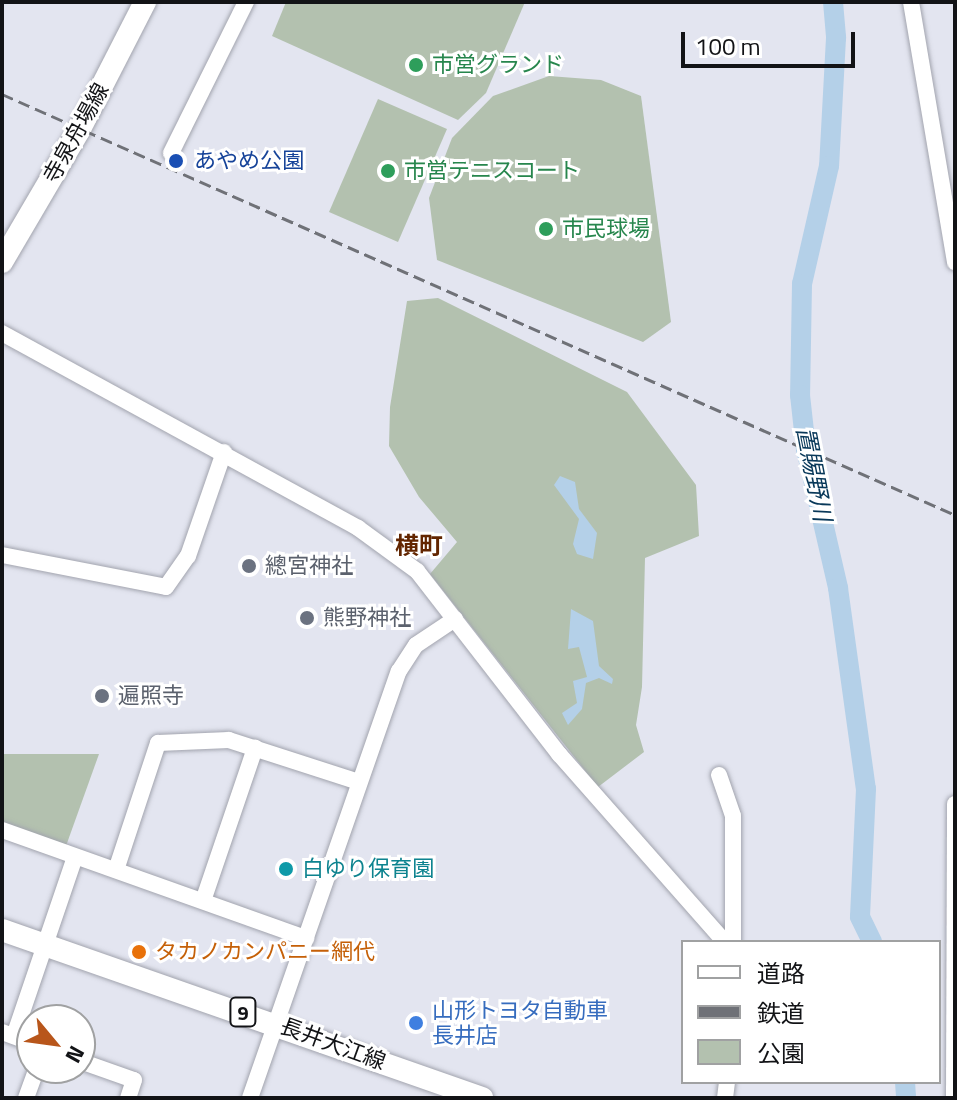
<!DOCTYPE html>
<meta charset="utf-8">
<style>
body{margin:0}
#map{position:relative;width:957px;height:1100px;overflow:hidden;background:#e3e5f0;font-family:"Titillium Web","Noto Sans JP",sans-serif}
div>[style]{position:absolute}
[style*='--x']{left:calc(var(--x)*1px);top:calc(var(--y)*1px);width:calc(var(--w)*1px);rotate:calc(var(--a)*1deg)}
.green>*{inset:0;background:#b3c1af}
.water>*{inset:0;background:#b4d0e8}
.river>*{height:20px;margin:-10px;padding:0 10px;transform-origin:10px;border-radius:10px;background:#b4d0e8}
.roads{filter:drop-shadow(0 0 2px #a2a4ae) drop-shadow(0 0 2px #a2a4ae)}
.minor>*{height:16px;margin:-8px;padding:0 8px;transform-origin:8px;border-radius:8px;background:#fff}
.major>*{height:22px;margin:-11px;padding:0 11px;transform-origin:11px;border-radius:11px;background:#fff}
.rail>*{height:3px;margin-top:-1.5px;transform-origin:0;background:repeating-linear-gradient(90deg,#6f7177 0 12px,transparent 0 18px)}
.dots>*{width:22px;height:22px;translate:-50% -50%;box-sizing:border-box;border:4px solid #fff;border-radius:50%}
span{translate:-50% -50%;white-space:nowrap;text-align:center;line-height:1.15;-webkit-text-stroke:6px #fff;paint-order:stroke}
.shield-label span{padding:2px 6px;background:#fff;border:2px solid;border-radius:6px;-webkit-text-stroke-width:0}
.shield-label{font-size:20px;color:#121316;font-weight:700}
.leisure-label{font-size:22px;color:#27864d}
.left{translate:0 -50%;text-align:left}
.street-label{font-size:22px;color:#121316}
.transit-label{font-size:22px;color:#164399}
.worship-label{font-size:22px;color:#5b616d}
.culture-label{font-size:22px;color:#0d838f}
.food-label{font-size:22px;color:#c56008}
.shop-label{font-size:22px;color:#366cbe}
.water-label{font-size:24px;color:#083859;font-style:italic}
.neighbourhood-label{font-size:24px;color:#622500;font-weight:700}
.frame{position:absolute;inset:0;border:4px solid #121316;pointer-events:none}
.legend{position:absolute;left:681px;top:940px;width:260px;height:144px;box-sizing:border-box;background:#fff;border:2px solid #a0a1a2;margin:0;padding:10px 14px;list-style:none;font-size:24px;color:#121316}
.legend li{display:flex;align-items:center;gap:16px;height:40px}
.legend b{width:40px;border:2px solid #a0a1a2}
.north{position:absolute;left:16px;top:1004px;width:80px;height:80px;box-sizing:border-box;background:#fff;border:2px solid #a0a1a2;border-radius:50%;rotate:119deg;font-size:22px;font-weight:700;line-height:32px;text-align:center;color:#121316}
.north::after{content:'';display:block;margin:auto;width:28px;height:36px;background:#b8561b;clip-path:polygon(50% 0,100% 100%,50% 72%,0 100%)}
.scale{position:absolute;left:681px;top:32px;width:174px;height:36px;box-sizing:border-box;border:4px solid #121316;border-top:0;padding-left:10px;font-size:24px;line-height:28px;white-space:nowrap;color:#121316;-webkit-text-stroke:6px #fff;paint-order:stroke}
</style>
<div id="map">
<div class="green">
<div style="clip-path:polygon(286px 2px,525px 2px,486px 93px,458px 120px,272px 36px)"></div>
<div style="clip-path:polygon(549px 76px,601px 80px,641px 96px,671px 322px,643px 342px,437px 260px,429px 198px,452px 138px,493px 96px)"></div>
<div style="clip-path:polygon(378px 99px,447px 129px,398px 242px,329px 212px)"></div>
<div style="clip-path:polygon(438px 298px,627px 392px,696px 485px,699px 536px,645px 558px,642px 687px,636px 725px,644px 752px,598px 787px,430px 574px,457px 542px,419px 497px,389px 446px,390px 407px,407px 301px)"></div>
<div style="clip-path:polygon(2px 754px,99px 754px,66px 846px,2px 822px)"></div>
</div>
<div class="water">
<div style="clip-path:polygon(560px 476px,575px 482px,579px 509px,597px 533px,593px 559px,577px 554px,573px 544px,579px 519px,554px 485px)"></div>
<div style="clip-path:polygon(571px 609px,593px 621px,599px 666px,613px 679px,612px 684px,599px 678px,586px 683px,582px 709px,568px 725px,562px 713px,577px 703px,573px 681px,587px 677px,579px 647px,568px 649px)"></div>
</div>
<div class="river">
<div style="--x:833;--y:2;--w:36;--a:85"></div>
<div style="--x:836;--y:38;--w:128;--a:93.1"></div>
<div style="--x:829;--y:166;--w:121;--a:102.9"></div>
<div style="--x:802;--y:284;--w:111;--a:91"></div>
<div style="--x:800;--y:395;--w:54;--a:83.7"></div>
<div style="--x:806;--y:449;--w:143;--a:77"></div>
<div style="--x:838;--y:588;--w:203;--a:82.1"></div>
<div style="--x:866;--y:789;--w:128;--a:92.7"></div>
<div style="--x:860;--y:917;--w:28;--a:64"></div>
<div style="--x:905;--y:1082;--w:16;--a:86"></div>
</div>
<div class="roads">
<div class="minor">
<div style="--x:911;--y:2;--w:264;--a:80.4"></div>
<div style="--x:171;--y:153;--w:169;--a:-63.6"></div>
<div style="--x:2;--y:333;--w:406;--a:28.7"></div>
<div style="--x:358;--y:528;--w:73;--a:36.1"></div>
<div style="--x:417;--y:571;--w:232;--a:52.2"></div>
<div style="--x:559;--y:754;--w:251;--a:48.6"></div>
<div style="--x:2;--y:555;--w:167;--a:11"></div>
<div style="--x:166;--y:587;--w:38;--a:-55"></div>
<div style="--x:188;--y:556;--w:110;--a:-70.9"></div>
<div style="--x:719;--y:775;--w:43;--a:71.1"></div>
<div style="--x:733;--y:816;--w:126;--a:90"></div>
<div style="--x:2;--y:830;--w:323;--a:19.6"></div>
<div style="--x:116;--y:870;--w:134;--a:-71.7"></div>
<div style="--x:158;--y:743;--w:71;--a:-2.4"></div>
<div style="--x:229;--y:740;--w:137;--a:17.9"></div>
<div style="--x:203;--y:901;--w:162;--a:-71.2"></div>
<div style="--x:2;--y:1032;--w:32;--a:20"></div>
<div style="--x:14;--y:1036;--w:189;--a:-71.2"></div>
<div style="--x:80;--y:1061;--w:57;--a:19.4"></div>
<div style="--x:134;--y:1080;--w:19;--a:108"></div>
<div style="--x:26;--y:1098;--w:32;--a:-70"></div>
<div style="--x:250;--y:1098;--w:452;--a:-70.8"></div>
<div style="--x:399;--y:671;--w:31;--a:-57"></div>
<div style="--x:416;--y:645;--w:47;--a:-33.7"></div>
<div style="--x:725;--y:1098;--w:16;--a:-83"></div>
<div style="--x:954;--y:1098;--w:294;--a:-89.8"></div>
</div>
<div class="major">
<div style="--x:2;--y:262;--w:154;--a:-59.6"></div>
<div style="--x:80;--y:129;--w:143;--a:-62.9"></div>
<div style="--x:2;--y:930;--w:509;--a:19.29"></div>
</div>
</div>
<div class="rail">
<div style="--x:2;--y:94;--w:1042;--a:23.83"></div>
</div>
<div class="dots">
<div style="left:416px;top:65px;background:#2e9e5b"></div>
<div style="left:176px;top:161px;background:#1a4fb4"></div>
<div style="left:388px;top:171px;background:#2e9e5b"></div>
<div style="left:546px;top:229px;background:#2e9e5b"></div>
<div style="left:249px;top:566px;background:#6b7280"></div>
<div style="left:307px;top:618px;background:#6b7280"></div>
<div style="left:102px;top:696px;background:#6b7280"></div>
<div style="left:286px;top:869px;background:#0f9aa8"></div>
<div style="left:139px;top:952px;background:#e8710a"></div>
<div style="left:416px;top:1023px;background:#3f7fe0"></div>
</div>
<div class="shield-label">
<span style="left:243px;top:1012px">9</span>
</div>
<div class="leisure-label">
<span class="left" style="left:432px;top:65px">市営グランド</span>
<span class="left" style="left:404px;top:171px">市営テニスコート</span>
<span class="left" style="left:562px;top:229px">市民球場</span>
</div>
<div class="street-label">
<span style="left:76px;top:133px;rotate:-61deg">寺泉舟場線</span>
<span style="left:333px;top:1044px;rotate:20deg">長井大江線</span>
</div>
<div class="transit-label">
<span class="left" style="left:194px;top:161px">あやめ公園</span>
</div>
<div class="worship-label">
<span class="left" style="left:265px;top:566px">總宮神社</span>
<span class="left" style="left:323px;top:618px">熊野神社</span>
<span class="left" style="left:118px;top:696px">遍照寺</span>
</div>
<div class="culture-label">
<span class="left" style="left:302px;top:869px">白ゆり保育園</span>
</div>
<div class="food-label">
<span class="left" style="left:155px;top:952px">タカノカンパニー網代</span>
</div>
<div class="shop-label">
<span class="left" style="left:432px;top:1023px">山形トヨタ自動車<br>長井店</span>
</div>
<div class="water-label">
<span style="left:814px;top:474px;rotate:79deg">置賜野川</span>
</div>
<div class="neighbourhood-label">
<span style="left:419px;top:546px">横町</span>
</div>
<div class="frame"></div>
<ul class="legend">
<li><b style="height:10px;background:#fff"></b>道路</li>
<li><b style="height:10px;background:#6f7177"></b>鉄道</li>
<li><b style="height:22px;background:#b3c1af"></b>公園</li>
</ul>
<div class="north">N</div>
<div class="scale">100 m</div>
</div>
